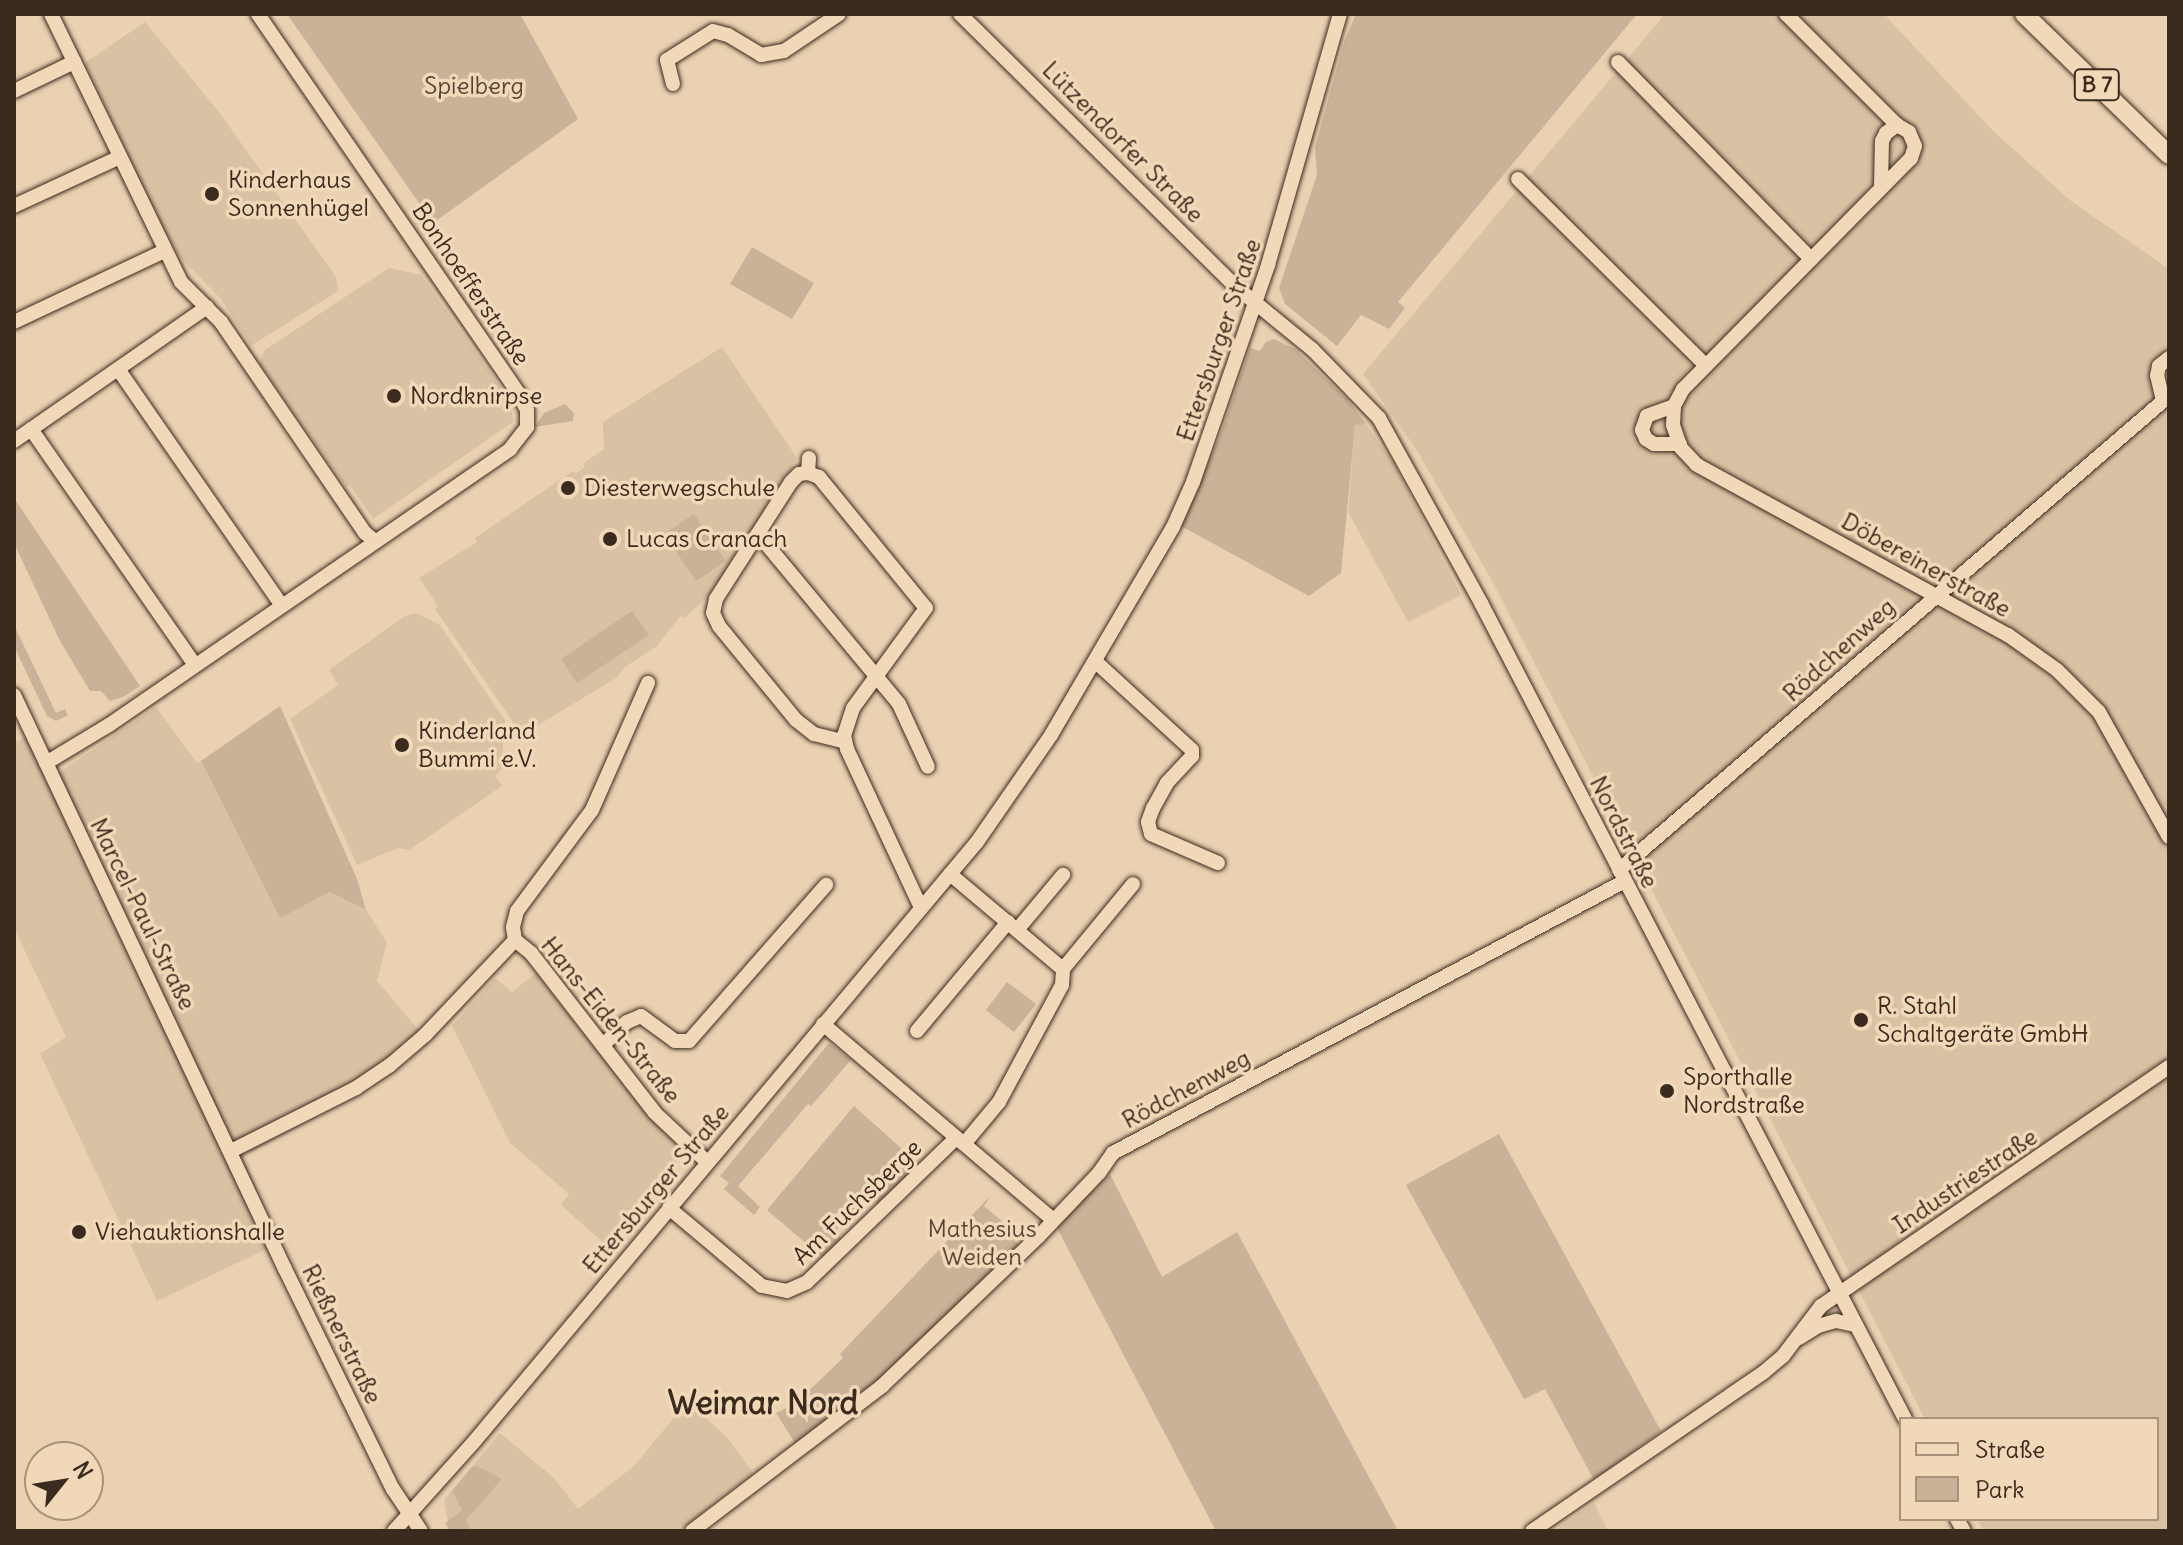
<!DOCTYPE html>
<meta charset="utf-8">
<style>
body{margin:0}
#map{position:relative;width:2183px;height:1545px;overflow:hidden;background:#e9d1b2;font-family:Delius,sans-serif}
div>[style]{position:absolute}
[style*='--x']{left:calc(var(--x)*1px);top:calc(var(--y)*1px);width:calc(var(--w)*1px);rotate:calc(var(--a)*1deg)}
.built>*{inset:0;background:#d9c1a4}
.green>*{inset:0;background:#c9b297}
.roads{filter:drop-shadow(0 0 2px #3b2a1e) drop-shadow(0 0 2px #3b2a1e)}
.minor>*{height:14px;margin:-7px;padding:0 7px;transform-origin:7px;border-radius:7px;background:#f0d8b8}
.major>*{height:18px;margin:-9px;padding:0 9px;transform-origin:9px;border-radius:9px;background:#f0d8b8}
.dots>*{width:22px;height:22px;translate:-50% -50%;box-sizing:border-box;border:4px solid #f0d8b8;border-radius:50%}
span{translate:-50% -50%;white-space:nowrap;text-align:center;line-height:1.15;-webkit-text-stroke:7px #f0d8b8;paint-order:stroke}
.shield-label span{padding:2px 6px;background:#f0d8b8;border:2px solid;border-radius:6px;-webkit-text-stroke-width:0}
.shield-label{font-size:22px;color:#3b2a1e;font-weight:700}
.park-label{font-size:24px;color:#574536}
.street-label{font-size:24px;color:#3b2a1e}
.poi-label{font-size:24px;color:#3b2a1e}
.left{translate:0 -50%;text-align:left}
.district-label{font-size:32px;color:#3b2a1e;font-weight:700}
.frame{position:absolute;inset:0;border:16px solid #3b2a1e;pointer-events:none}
.legend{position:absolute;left:1899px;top:1417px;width:260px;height:104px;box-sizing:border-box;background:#f0d8b8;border:2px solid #a8927a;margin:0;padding:10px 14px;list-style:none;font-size:24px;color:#3b2a1e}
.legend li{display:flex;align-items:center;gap:16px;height:40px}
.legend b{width:40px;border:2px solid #a8927a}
.north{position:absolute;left:24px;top:1441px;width:80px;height:80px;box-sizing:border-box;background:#f0d8b8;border:2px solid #a8927a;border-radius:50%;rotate:60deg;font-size:22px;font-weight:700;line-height:32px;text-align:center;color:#3b2a1e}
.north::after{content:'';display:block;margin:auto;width:28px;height:36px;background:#3b2a1e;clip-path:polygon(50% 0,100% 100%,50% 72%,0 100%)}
</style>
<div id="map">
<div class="built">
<div style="clip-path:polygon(1665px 14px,1884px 14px,1993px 131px,2071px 201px,2169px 269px,2169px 1531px,1983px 1531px,1977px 1519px,2157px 1519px,2157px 1419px,1925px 1419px,1490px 577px,1416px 449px,1363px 374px)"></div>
<div style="clip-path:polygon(145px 22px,219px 112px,336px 277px,338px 291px,251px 346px,221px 299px,178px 255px,163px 229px,85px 63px)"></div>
<div style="clip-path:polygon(389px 268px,421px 275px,499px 385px,511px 407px,513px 422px,373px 519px,350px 485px,346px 487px,259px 363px,265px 350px)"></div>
<div style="clip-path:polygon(722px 347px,797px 458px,708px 596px,685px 618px,681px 615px,657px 646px,625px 667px,616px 678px,522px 735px,435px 609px,438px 606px,419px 578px,477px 542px,475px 538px,573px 471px,575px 474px,585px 467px,583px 464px,604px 449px,603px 422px)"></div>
<div style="clip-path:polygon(1355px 424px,1366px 424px,1394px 464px,1461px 595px,1408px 622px,1348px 512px)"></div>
<div style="clip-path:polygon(416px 613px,439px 624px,505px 720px,501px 770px,495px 776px,502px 786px,409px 850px,398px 848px,357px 865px,290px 719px,338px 685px,329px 670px,405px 616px)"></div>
<div style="clip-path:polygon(156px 707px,197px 763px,201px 761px,280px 918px,330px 892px,366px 910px,387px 942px,377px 981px,429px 1042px,379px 1082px,243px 1157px,279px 1243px,157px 1301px,40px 1054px,66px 1037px,14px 928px,14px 743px,37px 732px,57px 774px)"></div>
<div style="clip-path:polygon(536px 973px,642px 1108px,685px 1152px,606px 1245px,561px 1205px,569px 1194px,510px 1143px,452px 1026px,495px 978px,512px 992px)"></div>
<div style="clip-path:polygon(687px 1402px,727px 1437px,753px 1473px,679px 1531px,450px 1531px,444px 1500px,500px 1433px,554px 1478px,578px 1509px,633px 1467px)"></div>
<div style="clip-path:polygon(1594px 1503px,1608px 1531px,1554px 1531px)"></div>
</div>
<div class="green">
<div style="clip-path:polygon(287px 14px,520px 14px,578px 119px,433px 223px)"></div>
<div style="clip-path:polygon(1356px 14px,1637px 14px,1398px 302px,1405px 308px,1389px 329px,1361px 315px,1337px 346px,1285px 304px,1279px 288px,1317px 175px,1315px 147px,1344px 42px)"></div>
<div style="clip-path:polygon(752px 247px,814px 283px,792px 319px,730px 284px)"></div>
<div style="clip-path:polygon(1274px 339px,1295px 349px,1348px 400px,1366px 424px,1355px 425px,1341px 573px,1309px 596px,1181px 526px,1221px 433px,1250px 348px,1260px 351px,1266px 342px)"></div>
<div style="clip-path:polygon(565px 404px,574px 413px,573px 421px,535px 427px,544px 413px)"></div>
<div style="clip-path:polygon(14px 498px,140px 686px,123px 697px,110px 701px,101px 691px,90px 691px,60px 641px,14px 543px)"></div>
<div style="clip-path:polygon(694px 514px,726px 561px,696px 581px,664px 534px)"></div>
<div style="clip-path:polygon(632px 611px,649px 635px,577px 683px,561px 659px)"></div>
<div style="clip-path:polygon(14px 625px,56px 713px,65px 709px,68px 715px,56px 721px,47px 716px,14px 646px)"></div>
<div style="clip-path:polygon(280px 706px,357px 879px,366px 910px,330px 892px,280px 918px,201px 761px)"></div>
<div style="clip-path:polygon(1007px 982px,1036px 1004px,1014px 1032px,986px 1010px)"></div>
<div style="clip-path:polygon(829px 1043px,851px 1060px,811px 1106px,808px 1104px,738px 1186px,760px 1207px,754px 1215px,724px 1189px,729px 1183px,720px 1176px)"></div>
<div style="clip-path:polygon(854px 1106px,920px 1165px,878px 1206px,872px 1192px,837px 1227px,841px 1240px,823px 1258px,767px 1210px)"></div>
<div style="clip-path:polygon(1499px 1134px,1661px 1431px,1594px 1480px,1545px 1389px,1524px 1399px,1406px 1185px)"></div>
<div style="clip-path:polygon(1110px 1174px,1162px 1277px,1237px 1232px,1398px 1531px,1216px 1531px,1056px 1226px)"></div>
<div style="clip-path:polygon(991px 1195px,984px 1206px,1015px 1232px,1011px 1237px,1019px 1245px,882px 1377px,795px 1443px,776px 1413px,796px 1403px,843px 1358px,840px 1354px)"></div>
<div style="clip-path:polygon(477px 1466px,502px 1479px,466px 1520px,471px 1531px,450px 1531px,445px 1523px,462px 1510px,452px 1491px,472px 1467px)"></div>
</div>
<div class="roads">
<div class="minor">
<div style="--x:51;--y:14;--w:298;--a:64.1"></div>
<div style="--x:181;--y:282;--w:57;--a:45"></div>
<div style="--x:221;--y:322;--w:255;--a:55.7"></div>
<div style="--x:365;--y:533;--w:13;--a:39"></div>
<div style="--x:960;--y:14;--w:388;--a:44.7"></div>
<div style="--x:1236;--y:287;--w:99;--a:39.3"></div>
<div style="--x:1313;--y:350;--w:95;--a:45.9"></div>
<div style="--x:1379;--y:418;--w:211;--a:61.1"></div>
<div style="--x:1481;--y:603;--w:920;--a:62.54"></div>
<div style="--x:1786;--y:14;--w:157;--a:45"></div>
<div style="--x:1897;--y:125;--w:14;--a:30"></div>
<div style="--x:1909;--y:132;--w:15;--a:67"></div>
<div style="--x:1915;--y:146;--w:13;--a:108"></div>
<div style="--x:1911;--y:158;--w:325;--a:134.6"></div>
<div style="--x:1683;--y:389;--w:19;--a:118"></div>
<div style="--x:1674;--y:406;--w:19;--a:93"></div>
<div style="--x:1673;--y:425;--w:24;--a:71"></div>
<div style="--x:1681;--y:448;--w:23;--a:47"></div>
<div style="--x:1697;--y:465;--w:354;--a:28.7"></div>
<div style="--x:2008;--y:635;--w:60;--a:35.5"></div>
<div style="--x:2057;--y:670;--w:59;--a:45"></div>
<div style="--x:2099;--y:712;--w:143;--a:60.8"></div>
<div style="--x:1618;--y:62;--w:276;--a:45.6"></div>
<div style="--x:673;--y:84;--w:25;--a:-104"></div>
<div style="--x:667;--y:60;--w:54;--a:-32.2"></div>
<div style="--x:713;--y:31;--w:16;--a:15"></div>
<div style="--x:728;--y:35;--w:39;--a:31"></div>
<div style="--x:761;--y:55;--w:23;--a:-10"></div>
<div style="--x:784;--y:51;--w:66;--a:-33.9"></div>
<div style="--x:14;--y:91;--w:67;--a:-25.8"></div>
<div style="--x:1518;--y:179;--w:262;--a:44.8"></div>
<div style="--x:1881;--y:187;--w:46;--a:-88.8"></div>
<div style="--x:1882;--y:141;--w:9;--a:-63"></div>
<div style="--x:1886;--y:133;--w:14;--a:-36"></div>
<div style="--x:14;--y:206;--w:117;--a:-24.8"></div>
<div style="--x:14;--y:322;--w:166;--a:-25.3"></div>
<div style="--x:118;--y:369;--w:286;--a:55.3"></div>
<div style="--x:2163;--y:401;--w:26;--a:-103"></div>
<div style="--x:2157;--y:376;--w:10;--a:-79"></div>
<div style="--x:2159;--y:366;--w:13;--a:-39"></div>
<div style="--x:1674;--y:406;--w:29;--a:160"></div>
<div style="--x:1647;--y:416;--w:15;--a:110"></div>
<div style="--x:1642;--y:430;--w:10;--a:66"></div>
<div style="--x:1646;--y:439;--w:9;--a:32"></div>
<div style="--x:1654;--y:444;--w:26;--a:0"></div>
<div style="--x:31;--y:429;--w:287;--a:55.2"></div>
<div style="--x:14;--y:441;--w:235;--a:-34.8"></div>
<div style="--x:809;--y:458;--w:15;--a:94"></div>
<div style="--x:808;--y:473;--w:12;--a:20"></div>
<div style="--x:819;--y:477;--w:169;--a:50.8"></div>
<div style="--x:926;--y:608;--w:124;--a:126.1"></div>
<div style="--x:853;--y:708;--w:28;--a:108"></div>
<div style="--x:844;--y:735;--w:14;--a:78"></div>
<div style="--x:847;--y:749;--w:175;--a:65"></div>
<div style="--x:808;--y:473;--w:9;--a:174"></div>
<div style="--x:799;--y:474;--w:11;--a:135"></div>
<div style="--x:791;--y:482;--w:139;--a:122.7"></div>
<div style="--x:716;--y:599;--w:14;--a:102"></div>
<div style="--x:713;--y:613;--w:14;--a:65"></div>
<div style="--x:719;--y:626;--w:122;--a:50.7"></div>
<div style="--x:796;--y:720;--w:23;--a:38"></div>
<div style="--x:814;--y:734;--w:32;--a:14"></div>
<div style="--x:758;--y:534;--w:221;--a:50.3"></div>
<div style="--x:899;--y:704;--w:69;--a:65.3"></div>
<div style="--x:1096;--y:662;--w:130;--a:42.5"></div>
<div style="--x:1192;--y:750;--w:6;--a:90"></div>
<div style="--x:1192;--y:756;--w:37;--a:133"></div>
<div style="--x:1167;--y:783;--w:29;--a:119"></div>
<div style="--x:1153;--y:808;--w:15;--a:110"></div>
<div style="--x:1148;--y:822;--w:12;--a:76"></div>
<div style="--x:1151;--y:834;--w:73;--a:23.4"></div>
<div style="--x:14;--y:695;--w:635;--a:64.73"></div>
<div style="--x:285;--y:1269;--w:245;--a:63.9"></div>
<div style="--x:393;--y:1489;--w:50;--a:56.3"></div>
<div style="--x:46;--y:763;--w:74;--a:-31.1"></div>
<div style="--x:109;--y:725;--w:487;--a:-34.5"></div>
<div style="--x:510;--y:449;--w:28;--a:-52"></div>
<div style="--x:527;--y:427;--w:17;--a:-90"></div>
<div style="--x:527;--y:410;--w:18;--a:-117"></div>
<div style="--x:519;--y:394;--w:461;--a:-124.5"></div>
<div style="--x:1619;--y:870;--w:726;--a:-40.76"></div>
<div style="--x:950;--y:874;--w:148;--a:40.1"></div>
<div style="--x:1017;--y:930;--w:72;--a:-50.1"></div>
<div style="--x:515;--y:940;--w:21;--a:39"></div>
<div style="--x:531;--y:953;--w:202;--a:52.2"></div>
<div style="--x:655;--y:1113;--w:71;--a:43.3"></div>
<div style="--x:515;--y:940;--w:13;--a:-99"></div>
<div style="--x:513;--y:927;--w:16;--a:-76"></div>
<div style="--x:517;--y:911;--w:126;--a:-53.4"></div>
<div style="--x:592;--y:810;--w:139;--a:-66.2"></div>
<div style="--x:823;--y:1024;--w:301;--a:40.4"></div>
<div style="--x:917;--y:1031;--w:142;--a:-50.1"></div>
<div style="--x:603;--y:1045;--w:33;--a:-44"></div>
<div style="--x:627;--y:1022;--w:15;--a:-23"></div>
<div style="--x:641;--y:1016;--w:42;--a:36.3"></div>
<div style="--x:675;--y:1041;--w:14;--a:0"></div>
<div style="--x:689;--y:1041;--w:208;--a:-48.7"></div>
<div style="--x:964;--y:1144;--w:55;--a:-50.2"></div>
<div style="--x:999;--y:1102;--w:133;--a:-61.7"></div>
<div style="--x:1062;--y:985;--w:16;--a:-86"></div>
<div style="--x:1063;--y:969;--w:110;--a:-50.5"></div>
<div style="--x:231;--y:1151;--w:140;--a:-26.7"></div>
<div style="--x:356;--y:1088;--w:40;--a:-34"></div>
<div style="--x:389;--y:1066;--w:48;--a:-40.7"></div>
<div style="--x:425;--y:1035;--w:131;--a:-46.5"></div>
<div style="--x:669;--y:1208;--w:121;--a:40"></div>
<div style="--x:762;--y:1286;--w:25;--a:11"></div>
<div style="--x:787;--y:1291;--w:22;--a:-24"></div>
<div style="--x:807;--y:1282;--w:207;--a:-44"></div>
<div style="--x:1799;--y:1338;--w:22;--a:-32"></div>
<div style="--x:1818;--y:1326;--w:19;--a:-16"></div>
<div style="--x:1836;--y:1321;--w:19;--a:12"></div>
<div style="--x:1957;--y:1519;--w:14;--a:60"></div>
<div style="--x:394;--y:1531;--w:118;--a:-48.1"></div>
<div style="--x:473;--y:1443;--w:784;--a:-50.02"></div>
<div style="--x:977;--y:842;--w:130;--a:-55.3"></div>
<div style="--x:1051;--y:735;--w:241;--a:-59.6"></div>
<div style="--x:1173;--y:527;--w:49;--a:-66"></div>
<div style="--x:1193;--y:482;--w:230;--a:-70.9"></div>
<div style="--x:1268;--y:265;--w:261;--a:-74"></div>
<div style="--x:692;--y:1531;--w:239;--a:-37.3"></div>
<div style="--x:882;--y:1386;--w:216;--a:-43.7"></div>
<div style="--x:1038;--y:1237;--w:88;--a:-46.4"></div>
<div style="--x:1099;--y:1173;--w:24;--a:-55"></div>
<div style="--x:1113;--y:1153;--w:580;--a:-27.98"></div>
<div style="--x:1532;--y:1531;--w:281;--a:-34.4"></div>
<div style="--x:1764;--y:1372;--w:25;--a:-40"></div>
<div style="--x:1783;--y:1356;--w:63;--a:-52.8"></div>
<div style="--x:1821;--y:1306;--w:422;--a:-34.5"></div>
</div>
<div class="major">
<div style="--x:2024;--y:14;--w:202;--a:44.2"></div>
</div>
</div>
<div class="dots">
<div style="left:212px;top:194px;background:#3b2a1e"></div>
<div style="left:394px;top:396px;background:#3b2a1e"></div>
<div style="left:568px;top:488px;background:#3b2a1e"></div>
<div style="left:610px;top:539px;background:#3b2a1e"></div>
<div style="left:402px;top:745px;background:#3b2a1e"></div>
<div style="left:1861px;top:1020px;background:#3b2a1e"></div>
<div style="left:1667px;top:1091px;background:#3b2a1e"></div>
<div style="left:79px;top:1232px;background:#3b2a1e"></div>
</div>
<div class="shield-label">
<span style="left:2097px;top:85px">B 7</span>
</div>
<div class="park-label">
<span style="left:474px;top:86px">Spielberg</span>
<span style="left:982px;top:1243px">Mathesius<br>Weiden</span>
</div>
<div class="street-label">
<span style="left:1123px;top:142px;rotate:45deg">Lützendorfer Straße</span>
<span style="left:471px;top:284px;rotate:56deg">Bonhoefferstraße</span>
<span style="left:1219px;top:340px;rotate:-71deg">Ettersburger Straße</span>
<span style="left:1926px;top:565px;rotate:29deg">Döbereinerstraße</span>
<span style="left:1839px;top:650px;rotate:-42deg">Rödchenweg</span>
<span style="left:1624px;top:832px;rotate:63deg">Nordstraße</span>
<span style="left:143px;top:914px;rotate:64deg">Marcel-Paul-Straße</span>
<span style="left:611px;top:1020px;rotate:51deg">Hans-Eiden-Straße</span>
<span style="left:1186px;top:1089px;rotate:-28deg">Rödchenweg</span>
<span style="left:1965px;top:1181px;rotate:-34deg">Industriestraße</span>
<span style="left:656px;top:1189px;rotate:-50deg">Ettersburger Straße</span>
<span style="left:857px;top:1202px;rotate:-44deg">Am Fuchsberge</span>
<span style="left:342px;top:1334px;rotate:64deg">Rießnerstraße</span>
</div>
<div class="poi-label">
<span class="left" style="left:228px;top:194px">Kinderhaus<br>Sonnenhügel</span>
<span class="left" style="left:410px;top:396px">Nordknirpse</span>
<span class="left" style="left:584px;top:488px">Diesterwegschule</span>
<span class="left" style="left:626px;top:539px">Lucas Cranach</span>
<span class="left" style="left:418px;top:745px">Kinderland<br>Bummi e.V.</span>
<span class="left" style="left:1877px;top:1020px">R. Stahl<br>Schaltgeräte GmbH</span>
<span class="left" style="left:1683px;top:1091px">Sporthalle<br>Nordstraße</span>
<span class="left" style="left:95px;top:1232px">Viehauktionshalle</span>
</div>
<div class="district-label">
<span style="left:763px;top:1403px">Weimar Nord</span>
</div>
<div class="frame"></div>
<ul class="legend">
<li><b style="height:10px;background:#f0d8b8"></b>Straße</li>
<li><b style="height:22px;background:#c9b297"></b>Park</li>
</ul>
<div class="north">N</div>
</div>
